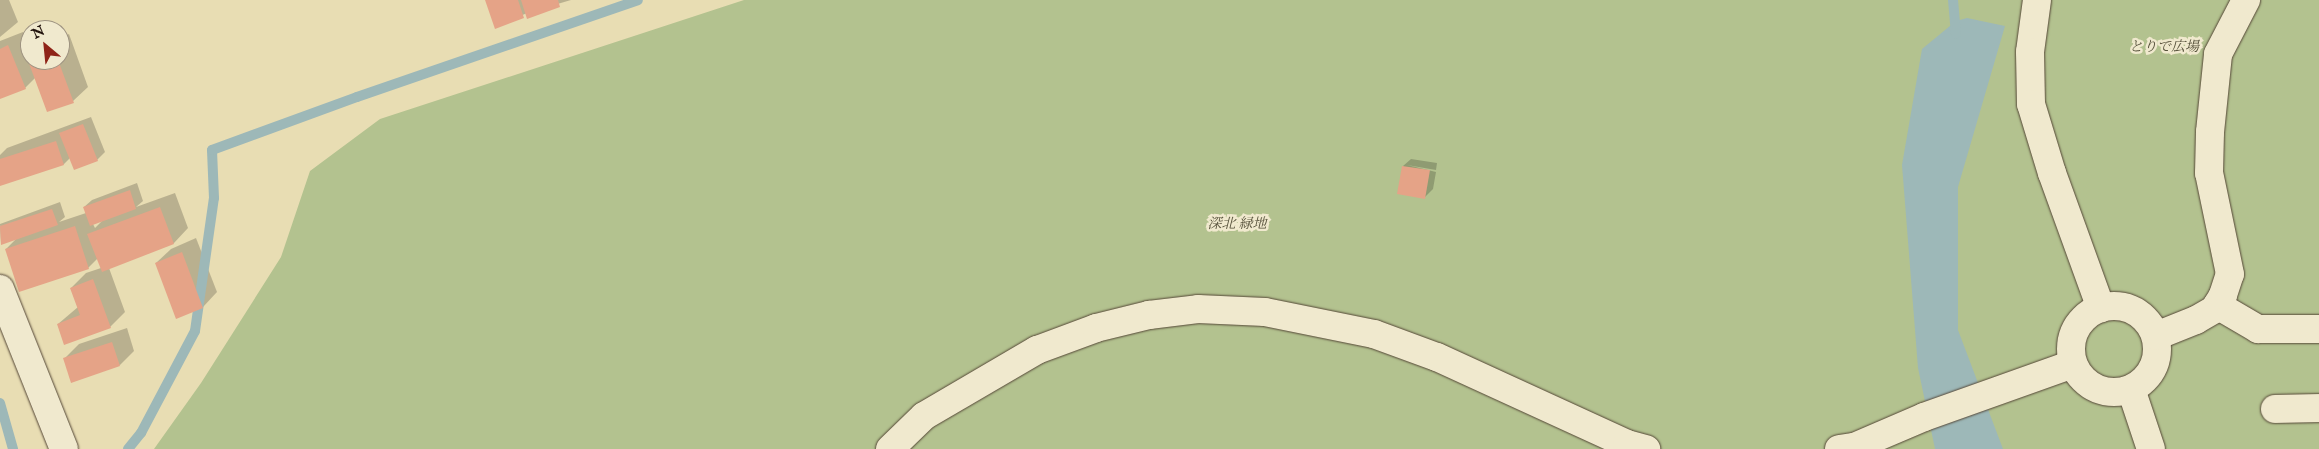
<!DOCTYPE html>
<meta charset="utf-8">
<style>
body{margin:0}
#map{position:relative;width:2319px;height:449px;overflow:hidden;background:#e8ddb3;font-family:"IM FELL English","Noto Serif JP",serif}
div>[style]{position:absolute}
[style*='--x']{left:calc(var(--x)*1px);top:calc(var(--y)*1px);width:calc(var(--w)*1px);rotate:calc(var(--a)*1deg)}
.green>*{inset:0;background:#b3c28f}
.water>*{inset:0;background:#9db8b8}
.shadow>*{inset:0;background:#0003}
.stream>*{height:10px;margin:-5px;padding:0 5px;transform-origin:5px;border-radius:5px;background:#9db8b8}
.building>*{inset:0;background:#e5a387}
.roads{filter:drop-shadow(0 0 1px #544636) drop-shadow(0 0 1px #544636)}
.minor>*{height:28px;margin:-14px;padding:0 14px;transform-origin:14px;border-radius:14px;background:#f0e9ce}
.minor>.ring{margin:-14px;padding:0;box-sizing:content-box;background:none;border:28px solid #f0e9ce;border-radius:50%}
span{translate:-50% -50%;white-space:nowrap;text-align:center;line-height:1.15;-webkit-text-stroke:5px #f0e9ce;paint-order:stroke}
.park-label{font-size:14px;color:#55503a;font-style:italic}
.north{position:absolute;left:20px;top:20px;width:50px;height:50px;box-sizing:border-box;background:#f0e9ce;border:1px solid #9e9381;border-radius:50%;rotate:332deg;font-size:14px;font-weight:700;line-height:20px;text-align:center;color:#22130d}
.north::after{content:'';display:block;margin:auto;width:18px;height:22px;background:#8f2418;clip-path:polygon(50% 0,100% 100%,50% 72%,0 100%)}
</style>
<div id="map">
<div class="green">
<div style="clip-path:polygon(744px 0,2319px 0,2319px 449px,154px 449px,201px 383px,281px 257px,310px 171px,380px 119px)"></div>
</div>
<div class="water">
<div style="clip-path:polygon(1967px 18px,2005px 26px,1958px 187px,1958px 330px,2003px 449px,1935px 449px,1918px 368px,1902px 165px,1922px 49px,1956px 21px)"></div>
</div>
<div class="shadow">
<div style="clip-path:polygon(0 0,9px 0,18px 22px,0 37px)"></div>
<div style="clip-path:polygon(486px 0,571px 0,527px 13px,496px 27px)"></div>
<div style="clip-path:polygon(23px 32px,30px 49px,30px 60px,60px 60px,60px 38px,69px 34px,88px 87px,73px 101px,36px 77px,25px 88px,0 98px,0 41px)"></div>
<div style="clip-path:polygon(91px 117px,105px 152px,97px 160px,70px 158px,64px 164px,0 185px,0 155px,7px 148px)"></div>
<div style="clip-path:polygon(1411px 159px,1437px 163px,1436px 170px,1407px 165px,1436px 172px,1433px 189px,1425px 197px,1403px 166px)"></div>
<div style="clip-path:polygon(evenodd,137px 183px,143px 201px,136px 207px,175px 193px,188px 228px,174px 243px,109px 268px,125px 312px,110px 327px,58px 324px,78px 307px,71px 288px,86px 273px,101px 268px,98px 258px,88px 268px,6px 249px,18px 237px,1px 243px,0 224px,60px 202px,65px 217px,59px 222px,86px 213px,84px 207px,92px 200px,137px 183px,103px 220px,95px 228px,93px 224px,103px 220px)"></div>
<div style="clip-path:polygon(196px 238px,217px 292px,203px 307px,176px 317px,156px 263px,171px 249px)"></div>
<div style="clip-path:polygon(127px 328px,134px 351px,120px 365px,64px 359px,79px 344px)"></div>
</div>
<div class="stream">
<div style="--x:1953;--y:0;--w:34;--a:85"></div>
<div style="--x:0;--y:403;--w:48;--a:74.2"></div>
<div style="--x:128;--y:449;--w:21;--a:-51"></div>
<div style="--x:141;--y:433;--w:115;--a:-62.1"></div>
<div style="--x:195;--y:331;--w:134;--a:-81.9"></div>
<div style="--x:214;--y:198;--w:48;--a:-92.4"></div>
<div style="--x:212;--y:150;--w:154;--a:-20.1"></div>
<div style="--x:357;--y:97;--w:297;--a:-19"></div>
</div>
<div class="building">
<div style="clip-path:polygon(485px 0,518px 0,524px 18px,495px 29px)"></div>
<div style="clip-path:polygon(521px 0,558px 0,560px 7px,527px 19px)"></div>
<div style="clip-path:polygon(8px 45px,26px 89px,0 99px,0 49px)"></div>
<div style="clip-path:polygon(30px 57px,30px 60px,58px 60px,74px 103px,47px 112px,27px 58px)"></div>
<div style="clip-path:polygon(83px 124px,98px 161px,74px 170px,59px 133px)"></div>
<div style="clip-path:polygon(56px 141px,64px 165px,0 186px,0 159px)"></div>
<div style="clip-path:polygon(1402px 166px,1430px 170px,1425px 199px,1397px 194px)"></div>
<div style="clip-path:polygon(130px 190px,136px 209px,90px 226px,83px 207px)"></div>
<div style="clip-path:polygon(160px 207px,174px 244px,102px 272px,87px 234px)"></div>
<div style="clip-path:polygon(52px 209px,58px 225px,1px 245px,0 226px)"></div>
<div style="clip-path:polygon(75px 226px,89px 269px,19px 292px,5px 249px)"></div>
<div style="clip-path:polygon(182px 252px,203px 308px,176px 319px,155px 263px)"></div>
<div style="clip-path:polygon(93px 279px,111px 328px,64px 345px,57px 324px,80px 315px,70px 288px)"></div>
<div style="clip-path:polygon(112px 342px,120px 366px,71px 383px,63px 358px)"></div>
</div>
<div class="roads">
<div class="minor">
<div style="--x:2037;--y:0;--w:52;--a:97.7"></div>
<div style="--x:2030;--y:52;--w:52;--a:88.9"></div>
<div style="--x:2031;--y:104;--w:72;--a:73.1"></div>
<div style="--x:2052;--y:173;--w:144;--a:70.1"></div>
<div style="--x:0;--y:289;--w:172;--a:68.2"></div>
<div style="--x:2217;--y:305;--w:48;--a:30.3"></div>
<div style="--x:2258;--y:329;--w:61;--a:0"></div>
<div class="ring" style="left:2071px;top:306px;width:58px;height:58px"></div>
<div style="--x:2156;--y:336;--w:43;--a:-21.8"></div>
<div style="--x:2196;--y:320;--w:22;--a:-30"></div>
<div style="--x:2215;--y:309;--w:16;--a:-60"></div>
<div style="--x:2223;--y:295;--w:22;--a:-72"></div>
<div style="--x:2230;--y:274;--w:103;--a:-101.7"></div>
<div style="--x:2209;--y:173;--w:41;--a:-88.6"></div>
<div style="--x:2210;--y:132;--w:78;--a:-84.1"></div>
<div style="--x:2218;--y:54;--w:61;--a:-62.6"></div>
<div style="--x:2131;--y:389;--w:63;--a:71.6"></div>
<div style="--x:2275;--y:409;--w:44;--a:-1.3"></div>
<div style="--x:890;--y:449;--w:47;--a:-44.1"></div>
<div style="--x:924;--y:416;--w:131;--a:-30.3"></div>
<div style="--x:1037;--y:350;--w:63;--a:-20.4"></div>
<div style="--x:1096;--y:328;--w:55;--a:-13.8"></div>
<div style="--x:1149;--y:315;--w:49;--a:-7"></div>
<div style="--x:1198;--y:309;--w:67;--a:2.6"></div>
<div style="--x:1265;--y:312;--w:111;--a:11.4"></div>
<div style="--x:1374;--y:334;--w:67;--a:20.1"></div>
<div style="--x:1437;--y:357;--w:209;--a:24.6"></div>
<div style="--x:1627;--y:444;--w:20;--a:15"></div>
<div style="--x:1839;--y:449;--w:15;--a:-8"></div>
<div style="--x:1854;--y:447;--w:76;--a:-23.2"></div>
<div style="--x:1924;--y:417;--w:158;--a:-19.6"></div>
</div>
</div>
<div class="park-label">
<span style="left:2164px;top:47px">とりで広場</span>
<span style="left:1237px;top:224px">深北 緑地</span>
</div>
<div class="north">N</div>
</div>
